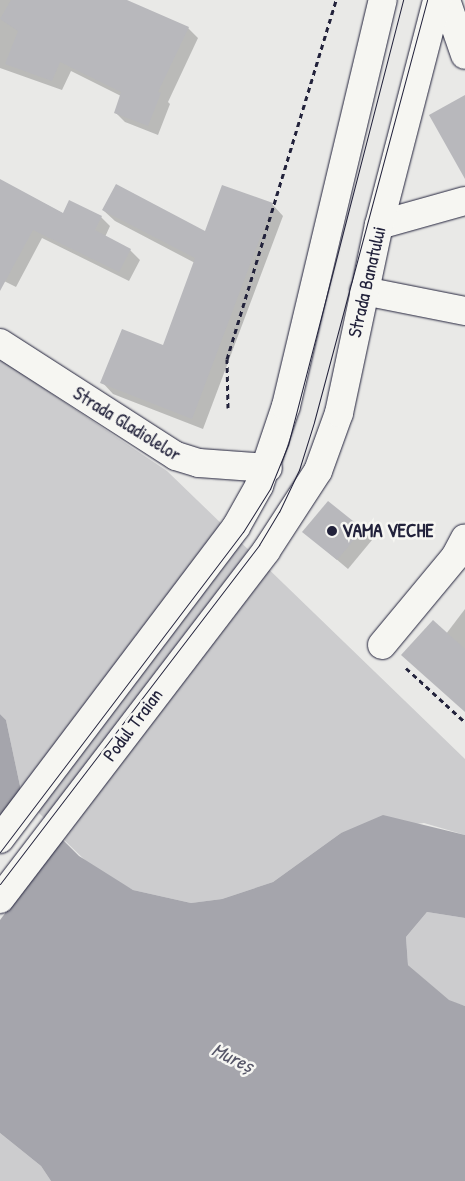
<!DOCTYPE html>
<meta charset="utf-8">
<style>
body{margin:0}
#map{position:relative;width:465px;height:1181px;overflow:hidden;background:#e9e9e7;font-family:"Patrick Hand",sans-serif}
div>[style]{position:absolute}
[style*='--x']{left:calc(var(--x)*1px);top:calc(var(--y)*1px);width:calc(var(--w)*1px);rotate:calc(var(--a)*1deg)}
.green>*{inset:0;background:#ccccce}
.water>*{inset:0;background:#a5a5ac}
.pier>*{inset:0;background:#e9e9e7}
.shadow>*{inset:0;background:#0003}
.building>*{inset:0;background:#b8b8bc}
.path>*{height:3px;margin-top:-1.5px;transform-origin:0;background:repeating-linear-gradient(90deg,#22223b 0 5px,transparent 0 9px)}
.roads{filter:drop-shadow(0 0 1px #22223b) drop-shadow(0 0 1px #22223b)}
.minor>*{height:28px;margin:-14px;padding:0 14px;transform-origin:14px;border-radius:14px;background:#f6f6f2}
.major>*{height:28px;margin:-14px;padding:0 14px;transform-origin:14px;border-radius:14px;background:#f6f6f2}
.tram>*{height:1px;margin:-0.5px;padding:0 0.5px;transform-origin:0.5px;border-radius:0.5px;background:#22223b}
.dots>*{width:14px;height:14px;translate:-50% -50%;box-sizing:border-box;border:2px solid #f6f6f2;border-radius:50%}
span{translate:-50% -50%;white-space:nowrap;text-align:center;line-height:1.15;-webkit-text-stroke:5px #f6f6f2;paint-order:stroke}
.street-label{font-size:19px;color:#22223b}
.poi-label{font-size:19px;color:#22223b;font-weight:700}
.left{translate:0 -50%;text-align:left}
.water-label{font-size:20px;color:#565668;font-style:italic}
</style>
<div id="map">
<div class="green">
<div style="clip-path:polygon(0 359px,167px 471px,465px 759px,465px 835px,424px 823px,341px 833px,273px 882px,222px 899px,191px 903px,133px 890px,93px 868px,23px 800px,6px 720px,0 714px)"></div>
<div style="clip-path:polygon(427px 912px,465px 918px,465px 1006px,449px 1001px,408px 965px,406px 937px)"></div>
<div style="clip-path:polygon(0 1133px,41px 1166px,51px 1181px,0 1181px)"></div>
</div>
<div class="water">
<div style="clip-path:polygon(0 714px,6px 720px,23px 800px,79px 856px,133px 890px,191px 903px,222px 899px,273px 882px,341px 833px,383px 815px,465px 835px,465px 918px,427px 912px,406px 937px,408px 965px,449px 1000px,465px 1006px,465px 1181px,51px 1181px,41px 1166px,0 1133px)"></div>
</div>
<div class="pier">
<div style="clip-path:polygon(25px 799px,63px 837px,0 920px,0 826px)"></div>
</div>
<div class="shadow">
<div style="clip-path:polygon(0 0,124px 0,188px 28px,198px 38px,168px 102px,170px 104px,158px 135px,125px 122px,115px 112px,121px 96px,71px 71px,62px 90px,0 68px)"></div>
<div style="clip-path:polygon(0 180px,64px 214px,101px 217px,110px 226px,105px 237px,130px 250px,140px 260px,129px 281px,42px 238px,16px 287px,0 279px)"></div>
<div style="clip-path:polygon(272px 204px,283px 216px,203px 429px,113px 394px,102px 382px,164px 347px,195px 263px,115px 221px,103px 210px,206px 233px)"></div>
<div style="clip-path:polygon(362px 530px,372px 540px,348px 569px,304px 532px)"></div>
<div style="clip-path:polygon(465px 609px,465px 711px,446px 634px)"></div>
</div>
<div class="building">
<div style="clip-path:polygon(11px 0,127px 0,189px 27px,158px 92px,161px 93px,148px 126px,114px 113px,121px 92px,60px 62px,52px 81px,5px 64px,18px 31px,0 19px)"></div>
<div style="clip-path:polygon(465px 95px,465px 179px,429px 115px)"></div>
<div style="clip-path:polygon(0 179px,63px 213px,69px 200px,102px 216px,95px 230px,131px 249px,119px 272px,33px 230px,0 291px)"></div>
<div style="clip-path:polygon(116px 184px,205px 231px,222px 185px,273px 203px,192px 419px,100px 383px,122px 329px,163px 345px,195px 258px,102px 210px)"></div>
<div style="clip-path:polygon(328px 501px,363px 529px,337px 560px,302px 532px)"></div>
<div style="clip-path:polygon(433px 620px,465px 649px,465px 712px,401px 655px)"></div>
</div>
<div class="path">
<div style="--x:228;--y:408;--w:49;--a:-91.2"></div>
<div style="--x:227;--y:359;--w:375;--a:-73.1"></div>
<div style="--x:406;--y:668;--w:80;--a:42.5"></div>
</div>
<div class="roads">
<div class="minor">
<div style="--x:446;--y:0;--w:58;--a:70.9"></div>
<div style="--x:379;--y:225;--w:89;--a:-15.6"></div>
<div style="--x:364;--y:291;--w:103;--a:11.2"></div>
<div style="--x:0;--y:343;--w:209;--a:32.7"></div>
<div style="--x:176;--y:456;--w:24;--a:17"></div>
<div style="--x:199;--y:463;--w:69;--a:4.1"></div>
<div style="--x:382;--y:645;--w:114;--a:-50.3"></div>
<div style="--x:455;--y:557;--w:21;--a:-62"></div>
</div>
<div class="major">
<div style="--x:0;--y:839;--w:391;--a:-52.9"></div>
<div style="--x:236;--y:527;--w:47;--a:-60.7"></div>
<div style="--x:259;--y:486;--w:84;--a:-71.4"></div>
<div style="--x:286;--y:406;--w:417;--a:-76.6"></div>
<div style="--x:0;--y:899;--w:438;--a:-52.6"></div>
<div style="--x:266;--y:551;--w:95;--a:-57"></div>
<div style="--x:318;--y:471;--w:62;--a:-70.1"></div>
<div style="--x:339;--y:413;--w:192;--a:-78"></div>
<div style="--x:379;--y:225;--w:232;--a:-75.5"></div>
</div>
</div>
<div class="tram">
<div style="--x:0;--y:852;--w:402;--a:-52.8"></div>
<div style="--x:243;--y:532;--w:51;--a:-57.9"></div>
<div style="--x:270;--y:489;--w:48;--a:-67.8"></div>
<div style="--x:288;--y:445;--w:460;--a:-75.5"></div>
<div style="--x:0;--y:884;--w:427;--a:-52.6"></div>
<div style="--x:259;--y:545;--w:39;--a:-59"></div>
<div style="--x:279;--y:512;--w:47;--a:-64.5"></div>
<div style="--x:299;--y:470;--w:50;--a:-72.6"></div>
<div style="--x:314;--y:422;--w:437;--a:-75"></div>
</div>
<div class="dots">
<div style="left:332px;top:531px;background:#22223b"></div>
</div>
<div class="street-label">
<span style="left:367px;top:282px;rotate:-77deg">Strada Banatului</span>
<span style="left:127px;top:424px;rotate:32deg">Strada Gladiolelor</span>
<span style="left:133px;top:725px;rotate:-53deg">Podul Traian</span>
</div>
<div class="poi-label">
<span class="left" style="left:342px;top:531px">VAMA VECHE</span>
</div>
<div class="water-label">
<span style="left:233px;top:1057px;rotate:26deg">Mureș</span>
</div>
</div>
